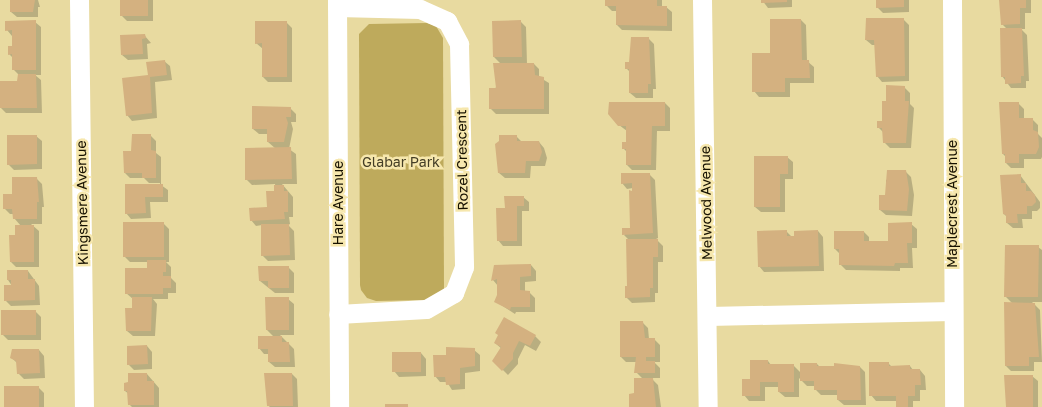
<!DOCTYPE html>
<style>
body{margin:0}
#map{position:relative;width:1042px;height:407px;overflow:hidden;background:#e8daa0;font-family:"Golos Text",sans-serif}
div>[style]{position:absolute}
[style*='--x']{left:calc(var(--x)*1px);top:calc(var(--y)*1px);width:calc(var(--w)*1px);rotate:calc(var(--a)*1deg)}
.green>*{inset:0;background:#beaa5c}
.shadow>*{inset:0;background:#0003}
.building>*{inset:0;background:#d4b180}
.minor>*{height:19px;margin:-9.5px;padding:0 9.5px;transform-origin:9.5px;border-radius:9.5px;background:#fff}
span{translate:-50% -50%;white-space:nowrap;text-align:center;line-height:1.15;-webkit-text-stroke:5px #f6e7ad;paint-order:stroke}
.street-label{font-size:14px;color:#161100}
.park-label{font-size:14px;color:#443e26}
</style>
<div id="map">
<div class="green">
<div style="clip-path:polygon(427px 23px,436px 26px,443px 38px,444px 289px,429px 300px,376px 301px,367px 298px,361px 290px,360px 285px,359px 34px,369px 24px)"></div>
</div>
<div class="shadow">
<div style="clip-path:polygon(11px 0,38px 0,40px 7px,38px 7px,38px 17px,17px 17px,11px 12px)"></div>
<div style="clip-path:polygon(121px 0,153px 0,153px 21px,127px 21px,121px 15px)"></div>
<div style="clip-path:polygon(607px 0,662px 0,662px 7px,666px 7px,672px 12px,672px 31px,622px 30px,617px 25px,617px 11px,612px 11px,607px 6px)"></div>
<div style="clip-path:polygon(762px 0,792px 0,792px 7px,768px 8px)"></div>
<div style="clip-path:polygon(877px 0,909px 0,909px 12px,883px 13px,877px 7px)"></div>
<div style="clip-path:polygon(1002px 0,1031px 0,1031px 13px,1025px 13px,1025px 29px,1021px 29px,1027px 35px,1029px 81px,1026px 81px,1026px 88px,1011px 88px,1002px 76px,1007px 29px,1002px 24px)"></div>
<div style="clip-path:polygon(903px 19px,909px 25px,909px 81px,882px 82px,877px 76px,876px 45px,872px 45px,866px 40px)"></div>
<div style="clip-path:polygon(801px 20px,806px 25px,807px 61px,814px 67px,814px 83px,790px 83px,790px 97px,759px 97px,754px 91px,772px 54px)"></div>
<div style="clip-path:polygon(35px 22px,41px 27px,41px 75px,35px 75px,41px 80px,42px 113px,6px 113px,1px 108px,19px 82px,19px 75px,14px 70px,13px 58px,9px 54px,13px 47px,12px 36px,7px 30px)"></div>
<div style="clip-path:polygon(286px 22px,292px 28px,292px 82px,268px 82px,263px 77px,263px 49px,256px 43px)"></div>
<div style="clip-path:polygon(521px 22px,526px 27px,527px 64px,534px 64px,539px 69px,539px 77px,549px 83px,549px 114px,496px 114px,491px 109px,501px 64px,494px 57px)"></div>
<div style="clip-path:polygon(145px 36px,151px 43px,147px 44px,148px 59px,128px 60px,122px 55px)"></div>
<div style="clip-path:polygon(648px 38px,654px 44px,656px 89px,653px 89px,653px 98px,636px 98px,630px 93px,630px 72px,626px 68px)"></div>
<div style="clip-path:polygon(164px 61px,170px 66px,172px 80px,155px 82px,157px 118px,132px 121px,127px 115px,149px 76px)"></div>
<div style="clip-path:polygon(904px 87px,910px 93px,910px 104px,914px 108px,911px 148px,890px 148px,884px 142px,883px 132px,878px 127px,883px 123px,887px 102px)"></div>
<div style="clip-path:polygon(665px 103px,670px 108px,670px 131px,657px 131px,656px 170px,632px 170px,627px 165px,627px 152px,623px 148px,627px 143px,627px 131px,619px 125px)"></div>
<div style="clip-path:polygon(1018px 103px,1024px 109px,1024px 120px,1032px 119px,1038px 125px,1038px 134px,1042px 138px,1042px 157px,1041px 159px,1024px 159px,1024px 168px,1011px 168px,1006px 163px,1006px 157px,1003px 154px)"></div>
<div style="clip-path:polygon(290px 108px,296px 114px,296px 122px,291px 122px,293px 129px,289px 149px,296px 154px,297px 184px,282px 184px,293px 197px,293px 217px,289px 217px,290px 224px,288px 225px,294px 231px,295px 260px,268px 261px,262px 255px,262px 225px,256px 226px,251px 220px,268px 209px,276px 192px,275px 184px,252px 185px,246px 179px,276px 149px,268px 142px,268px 134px,259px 134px,253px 129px)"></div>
<div style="clip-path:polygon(36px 136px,42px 141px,42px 169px,14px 170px,8px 164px)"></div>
<div style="clip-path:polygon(151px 136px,156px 141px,156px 153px,161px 157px,161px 185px,168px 190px,168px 202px,150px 202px,151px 218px,131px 219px,126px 213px,126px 186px,160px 185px,160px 183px,149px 183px,144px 178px,130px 178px,125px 173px,133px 152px)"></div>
<div style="clip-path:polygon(516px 136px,522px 142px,539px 142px,544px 148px,547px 158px,545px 166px,531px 166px,530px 178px,505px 178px,499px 173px)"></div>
<div style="clip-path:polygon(787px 157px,793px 162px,793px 179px,785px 179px,785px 212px,761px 212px,755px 207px)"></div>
<div style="clip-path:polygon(905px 171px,911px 177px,914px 195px,912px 216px,886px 215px,880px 210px,886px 197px,886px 180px)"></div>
<div style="clip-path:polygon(649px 174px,655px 180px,658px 238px,656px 239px,663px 246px,663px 262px,658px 262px,658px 293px,655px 293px,655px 302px,632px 303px,626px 297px,629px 287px,630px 241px,624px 235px,631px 229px,633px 188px,627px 189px,622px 183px)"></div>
<div style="clip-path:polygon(1020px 175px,1040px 202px,1040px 208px,1037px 211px,1032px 211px,1032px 219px,1022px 219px,1023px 228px,1013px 228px,1007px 223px,1007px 217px,1004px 214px)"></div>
<div style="clip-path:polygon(36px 178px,42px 184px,44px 207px,42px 207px,42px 224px,31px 224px,39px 231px,39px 267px,16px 267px,11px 262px,16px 236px,21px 226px,14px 218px,14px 214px,10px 214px,5px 209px,13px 195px)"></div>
<div style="clip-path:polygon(523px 197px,529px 202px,529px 211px,522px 211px,522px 246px,503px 246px,498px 240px,506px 209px)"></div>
<div style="clip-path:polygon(163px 223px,169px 229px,169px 262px,166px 262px,171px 267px,171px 278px,176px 283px,176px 293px,168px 293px,168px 299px,153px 299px,157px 304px,155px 336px,133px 336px,127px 331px,133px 310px,133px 299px,126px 293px,148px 269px,148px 262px,130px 262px,125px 257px)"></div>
<div style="clip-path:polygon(911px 224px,917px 229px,917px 248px,912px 248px,913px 268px,900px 268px,900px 271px,846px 270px,840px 264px,840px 254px,835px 249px,864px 232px,869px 237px,869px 242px,889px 242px)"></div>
<div style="clip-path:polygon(818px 231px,823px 237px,824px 271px,764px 272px,759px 266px,787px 232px,793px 238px)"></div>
<div style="clip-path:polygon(1038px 247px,1042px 250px,1042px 302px,1032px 302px,1040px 310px,1042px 362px,1034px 362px,1034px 371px,1011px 371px,1006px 366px,1013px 304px,1005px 296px)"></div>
<div style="clip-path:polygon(531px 265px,536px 271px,536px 281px,525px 282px,525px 292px,529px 292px,535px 298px,535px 312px,516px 312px,515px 314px,495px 301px,498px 296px,498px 286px,493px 280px)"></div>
<div style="clip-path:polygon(288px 267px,294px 273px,294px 293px,275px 293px,260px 281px)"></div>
<div style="clip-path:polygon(28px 271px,39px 286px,40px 305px,11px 306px,6px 301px,12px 286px,8px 280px)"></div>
<div style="clip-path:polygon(288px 299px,294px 304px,294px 335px,280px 335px,294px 349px,295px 367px,275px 367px,269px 362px,269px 354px,264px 354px,259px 348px,274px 337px,267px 330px)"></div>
<div style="clip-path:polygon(36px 312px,41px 317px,41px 340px,8px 340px,3px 335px)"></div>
<div style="clip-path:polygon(642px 322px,648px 328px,649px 339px,654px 339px,660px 345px,660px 362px,654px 362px,660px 368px,660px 378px,651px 378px,658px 385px,661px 407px,630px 407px,643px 379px,636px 372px,637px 362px,626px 362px,621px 357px)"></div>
<div style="clip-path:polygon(499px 336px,535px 336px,541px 342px,536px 351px,525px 345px,518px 359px,518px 364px,508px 375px,494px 361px,502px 349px,495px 343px)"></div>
<div style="clip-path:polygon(147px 346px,152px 352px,152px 369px,134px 370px,128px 364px)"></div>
<div style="clip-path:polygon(39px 350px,44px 356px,45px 378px,24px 379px,18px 373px,17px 363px,12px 358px)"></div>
<div style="clip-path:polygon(474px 350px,480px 355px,480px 371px,465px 373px,465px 389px,452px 390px,447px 382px,440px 382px,435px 376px,447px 356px)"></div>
<div style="clip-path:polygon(421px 353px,426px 359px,426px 376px,399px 377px,394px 371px)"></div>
<div style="clip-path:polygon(768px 361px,771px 365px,793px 365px,801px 373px,817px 364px,820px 367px,860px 367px,865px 372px,866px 405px,844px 405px,838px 400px,838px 395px,821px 395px,816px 390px,816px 386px,807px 386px,799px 378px,799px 397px,785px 397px,779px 392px,779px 387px,765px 387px,765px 401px,749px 401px,744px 395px,751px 380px)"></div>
<div style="clip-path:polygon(888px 363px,892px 367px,910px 366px,913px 370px,920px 370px,925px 376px,926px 390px,920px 390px,920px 401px,913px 401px,913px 407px,898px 407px,898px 401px,876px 401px,871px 395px)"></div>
<div style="clip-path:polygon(147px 374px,159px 388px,159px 407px,132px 407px,129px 404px,129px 394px,125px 391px)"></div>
<div style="clip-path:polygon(292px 374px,297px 379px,298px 407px,269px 407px)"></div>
<div style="clip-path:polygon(1032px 376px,1038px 381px,1038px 407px,1006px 407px)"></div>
<div style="clip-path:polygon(39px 388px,44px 393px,44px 407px,5px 407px)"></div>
</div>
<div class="building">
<div style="clip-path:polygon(10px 0,35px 0,33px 12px,10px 12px)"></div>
<div style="clip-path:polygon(120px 0,148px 0,148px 16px,120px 16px)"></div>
<div style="clip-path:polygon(605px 0,657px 0,657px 6px,667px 6px,667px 26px,616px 25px,616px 6px,605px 6px)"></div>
<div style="clip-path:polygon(761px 0,787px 0,787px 2px,761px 3px)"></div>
<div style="clip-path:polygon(876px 0,904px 0,904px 7px,876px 8px)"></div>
<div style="clip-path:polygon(999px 0,1026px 0,1026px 8px,1020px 8px,1020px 24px,1001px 25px)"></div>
<div style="clip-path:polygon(866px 18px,904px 18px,905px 76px,876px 77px,874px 40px,865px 40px)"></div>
<div style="clip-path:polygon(770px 19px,801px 19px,802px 60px,809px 60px,810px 78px,785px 78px,785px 92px,752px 92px,752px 53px,770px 53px)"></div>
<div style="clip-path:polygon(36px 20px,36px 70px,12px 70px,12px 54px,8px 55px,8px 46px,12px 46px,12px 30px,5px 31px,5px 21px)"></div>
<div style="clip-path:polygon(521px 20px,522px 57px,493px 57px,492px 21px)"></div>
<div style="clip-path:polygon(255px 21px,287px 21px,287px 77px,262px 77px,262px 43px,255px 44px)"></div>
<div style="clip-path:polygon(1000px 28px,1022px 28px,1024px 76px,1021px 76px,1021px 83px,1005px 84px,1005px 77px,1001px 77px)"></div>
<div style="clip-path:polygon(145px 34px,146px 38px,142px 39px,143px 54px,121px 55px,120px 35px)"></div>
<div style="clip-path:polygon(631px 37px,649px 37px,651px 84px,648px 84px,648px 93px,629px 93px,629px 69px,625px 69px,625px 62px,629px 62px)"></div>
<div style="clip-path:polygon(165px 60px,167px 75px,150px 77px,152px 113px,126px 116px,122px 78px,148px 75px,146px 62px)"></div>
<div style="clip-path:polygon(493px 63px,534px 63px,535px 75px,544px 77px,544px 109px,489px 109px,489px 88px,496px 88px)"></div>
<div style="clip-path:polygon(18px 74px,36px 74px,37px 108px,0 108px,0 81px,17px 81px)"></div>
<div style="clip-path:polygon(886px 85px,905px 86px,905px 101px,909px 101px,906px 143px,883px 143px,882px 128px,877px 128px,877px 121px,882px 121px,882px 101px,886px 101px)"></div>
<div style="clip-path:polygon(609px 102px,665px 102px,665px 126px,652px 126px,651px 165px,626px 165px,626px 149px,622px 149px,622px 142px,626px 142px,626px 126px,618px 126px,608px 114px)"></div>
<div style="clip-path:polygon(999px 102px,1019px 102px,1019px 118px,1033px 118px,1033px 130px,1038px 132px,1039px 147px,1036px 154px,1019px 154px,1019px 163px,1005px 163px,1005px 154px,1002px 154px)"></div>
<div style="clip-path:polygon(252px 106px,291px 107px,291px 117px,286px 117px,288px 123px,284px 142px,267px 142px,267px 129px,252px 129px)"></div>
<div style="clip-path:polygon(132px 134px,151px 134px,151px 150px,156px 151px,156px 178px,142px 178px,142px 173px,124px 173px,123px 151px,131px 151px)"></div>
<div style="clip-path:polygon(7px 135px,37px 135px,37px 164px,7px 165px)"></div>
<div style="clip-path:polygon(499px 135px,517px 135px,517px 141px,539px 141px,542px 152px,539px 161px,526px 161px,525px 173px,498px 173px,495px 144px,499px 141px)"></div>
<div style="clip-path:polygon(291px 147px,292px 179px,245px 180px,245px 148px)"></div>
<div style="clip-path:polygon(754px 156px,788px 156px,788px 174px,780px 174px,780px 207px,754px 207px)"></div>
<div style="clip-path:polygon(887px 170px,906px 170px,909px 189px,907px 211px,879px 210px,879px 195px,885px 195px)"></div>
<div style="clip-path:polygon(621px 173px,650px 173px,653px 233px,622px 235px,622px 228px,630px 228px,629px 190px,632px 191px,632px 183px,621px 184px)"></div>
<div style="clip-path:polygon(1021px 174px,1021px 183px,1026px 183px,1026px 191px,1031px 191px,1035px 195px,1036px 202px,1032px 206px,1027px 206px,1027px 214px,1017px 214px,1018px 223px,1006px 223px,1006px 215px,1003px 214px,1000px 175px)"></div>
<div style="clip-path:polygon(12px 177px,37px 177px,39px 202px,37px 202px,37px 219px,13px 219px,12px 209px,3px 209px,3px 194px,12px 194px)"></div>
<div style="clip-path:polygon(125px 184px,163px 184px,163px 197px,145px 197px,146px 213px,125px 214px)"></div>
<div style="clip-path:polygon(274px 185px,284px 185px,284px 191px,288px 191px,288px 212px,284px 212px,285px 219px,250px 221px,249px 208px,267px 207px,266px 191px,274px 191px)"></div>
<div style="clip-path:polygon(504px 196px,524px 196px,524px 206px,517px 206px,517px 241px,497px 241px,496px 208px,505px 208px)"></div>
<div style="clip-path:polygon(123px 222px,164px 222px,164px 257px,123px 257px)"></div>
<div style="clip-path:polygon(912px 222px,912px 243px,907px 243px,908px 263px,895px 263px,894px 266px,839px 265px,839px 249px,834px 249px,834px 231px,864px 231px,864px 241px,888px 241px,888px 223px)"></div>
<div style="clip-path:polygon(261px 224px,289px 224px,290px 255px,261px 256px)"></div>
<div style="clip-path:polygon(15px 225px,34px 225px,34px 262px,10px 262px,9px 235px,15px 235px)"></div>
<div style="clip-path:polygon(787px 230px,787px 236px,794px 236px,794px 231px,818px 230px,819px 266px,758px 267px,757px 231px)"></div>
<div style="clip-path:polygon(626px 239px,658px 239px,658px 257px,653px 257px,653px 288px,650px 288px,650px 297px,625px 298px,625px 286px,627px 286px)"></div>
<div style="clip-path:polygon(1005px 245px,1039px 245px,1038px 297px,1004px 297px)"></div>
<div style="clip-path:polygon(147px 260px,166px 260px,166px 272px,163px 272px,163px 276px,171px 276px,171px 288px,163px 288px,163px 294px,125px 294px,125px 268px,147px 268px)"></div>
<div style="clip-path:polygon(531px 264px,531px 276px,520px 277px,520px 290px,530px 291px,530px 307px,511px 307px,510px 310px,494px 302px,497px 295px,497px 279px,491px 281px,494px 265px)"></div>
<div style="clip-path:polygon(258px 266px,289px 266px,289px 288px,268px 288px,268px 281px,259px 281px)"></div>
<div style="clip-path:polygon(7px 270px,28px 270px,28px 279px,35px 279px,35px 300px,4px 301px,4px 285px,11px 285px,11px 280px,7px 280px)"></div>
<div style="clip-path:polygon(132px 297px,152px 297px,151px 331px,126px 331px,125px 308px,132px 308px)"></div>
<div style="clip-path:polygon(265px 297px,289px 297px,289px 330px,266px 330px)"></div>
<div style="clip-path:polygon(1004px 302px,1035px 303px,1039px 357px,1029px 357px,1029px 366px,1005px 366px)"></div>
<div style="clip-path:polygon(1px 310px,36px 310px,36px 335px,1px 335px)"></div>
<div style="clip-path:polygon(504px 317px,536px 335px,530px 346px,519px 341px,513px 353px,513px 359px,502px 371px,492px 361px,501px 347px,494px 343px,498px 335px,495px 333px)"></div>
<div style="clip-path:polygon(620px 321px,643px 321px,645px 338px,655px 338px,655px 357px,646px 357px,646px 361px,655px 361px,655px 373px,634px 373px,636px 357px,620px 357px)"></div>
<div style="clip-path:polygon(258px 336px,282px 336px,282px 342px,289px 342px,290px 362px,268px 362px,268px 349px,258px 349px)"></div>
<div style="clip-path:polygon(147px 345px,148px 364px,127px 365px,127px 346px)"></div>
<div style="clip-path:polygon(446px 347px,475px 348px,475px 366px,460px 368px,460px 384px,446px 385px,445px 377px,434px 377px,433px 355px,446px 355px)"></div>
<div style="clip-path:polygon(12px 349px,39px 349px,40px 373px,17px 374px,16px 361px,10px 358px)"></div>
<div style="clip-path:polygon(392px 352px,421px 352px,421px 372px,392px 372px)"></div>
<div style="clip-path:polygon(750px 360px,768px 360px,768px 364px,794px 364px,794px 392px,778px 392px,778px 382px,760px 382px,760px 396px,742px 396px,742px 379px,750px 379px)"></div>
<div style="clip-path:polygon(869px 362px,889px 362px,889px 366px,910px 365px,910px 369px,920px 369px,921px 385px,915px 385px,915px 396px,908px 396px,908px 407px,896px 407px,896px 396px,869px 396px)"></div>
<div style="clip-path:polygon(800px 363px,817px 363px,817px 366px,834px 366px,834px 363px,860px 366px,861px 400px,837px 400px,837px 390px,814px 390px,814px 381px,800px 381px)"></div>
<div style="clip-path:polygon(128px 373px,147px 373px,147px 381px,154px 381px,154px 405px,128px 405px,127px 391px,124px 391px,124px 383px,128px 382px)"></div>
<div style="clip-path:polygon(264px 373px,292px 373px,293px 406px,267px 406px)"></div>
<div style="clip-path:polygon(1004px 375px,1033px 375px,1033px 407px,1006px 407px)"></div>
<div style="clip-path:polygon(634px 378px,653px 378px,656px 407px,629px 407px,629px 394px,634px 393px)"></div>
<div style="clip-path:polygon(4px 386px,39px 386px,39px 407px,4px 407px)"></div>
<div style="clip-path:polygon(385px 404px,408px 404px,408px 407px,385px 407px)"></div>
</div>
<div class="minor">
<div style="--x:79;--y:0;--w:407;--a:89.3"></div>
<div style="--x:337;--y:0;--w:407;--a:89.7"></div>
<div style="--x:702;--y:0;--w:407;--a:89.2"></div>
<div style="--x:952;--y:0;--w:407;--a:89.7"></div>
<div style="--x:337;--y:7;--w:83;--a:1.4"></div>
<div style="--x:420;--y:9;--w:30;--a:24"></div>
<div style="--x:447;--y:21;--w:26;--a:62"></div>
<div style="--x:459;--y:44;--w:223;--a:88.7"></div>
<div style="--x:464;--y:267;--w:28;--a:111"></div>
<div style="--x:454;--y:293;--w:32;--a:150"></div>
<div style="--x:426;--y:309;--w:88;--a:176.7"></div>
<div style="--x:708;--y:316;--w:244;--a:-1.2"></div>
</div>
<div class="street-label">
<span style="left:462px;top:160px;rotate:-91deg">Rozel Crescent</span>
<span style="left:82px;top:203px;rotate:-91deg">Kingsmere Avenue</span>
<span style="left:338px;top:203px;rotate:-90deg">Hare Avenue</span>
<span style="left:706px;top:203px;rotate:-91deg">Melwood Avenue</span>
<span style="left:952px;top:204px;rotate:-90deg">Maplecrest Avenue</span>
</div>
<div class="park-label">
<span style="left:401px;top:162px">Glabar Park</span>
</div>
</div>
